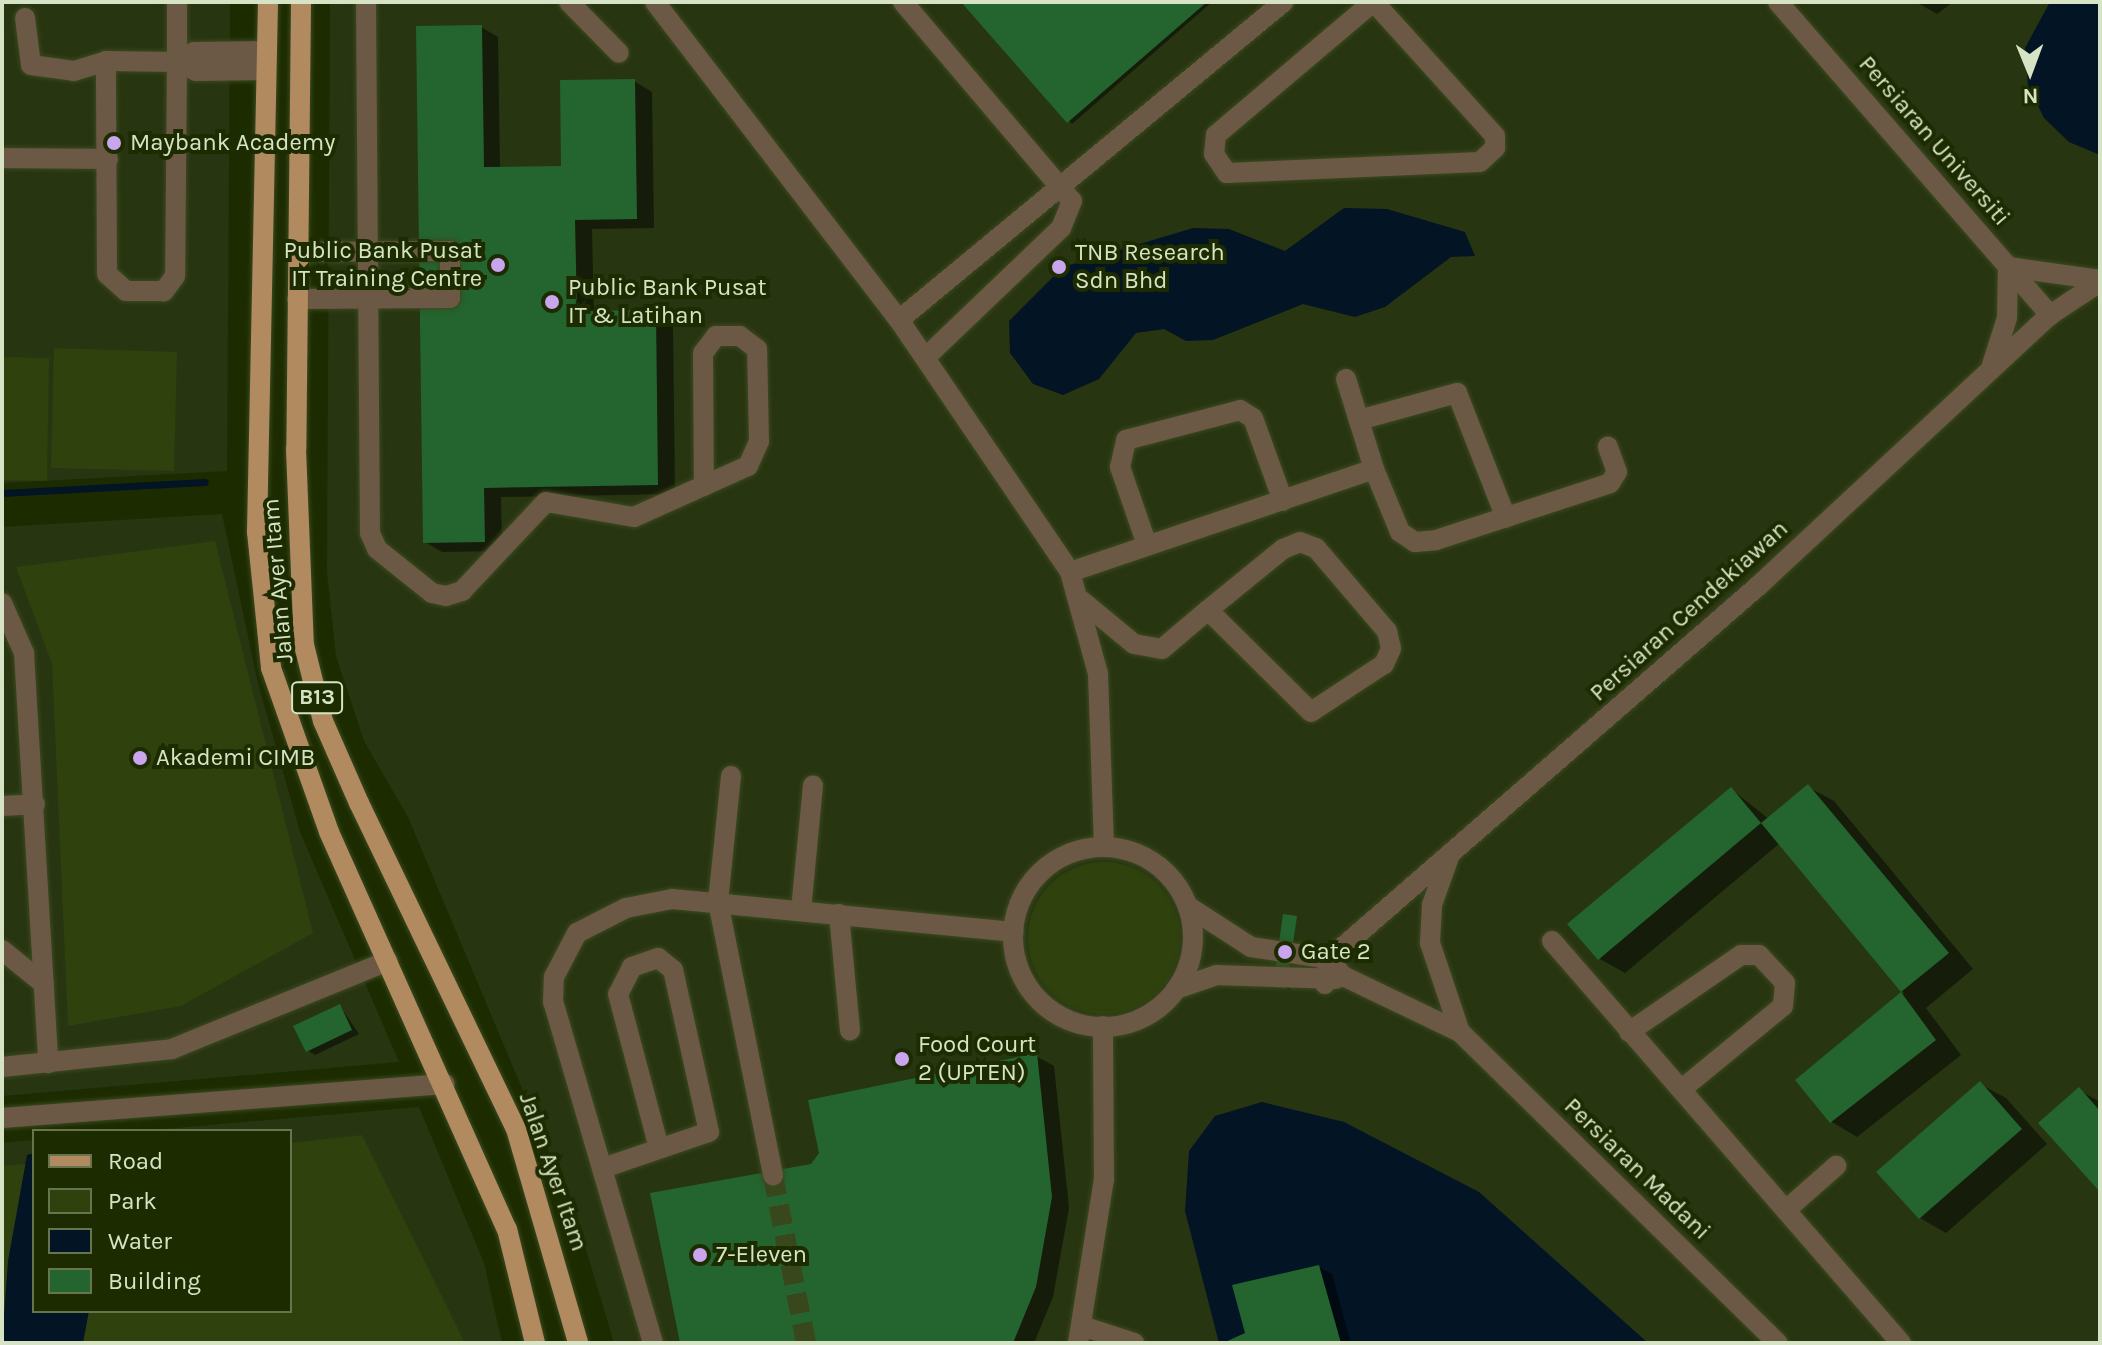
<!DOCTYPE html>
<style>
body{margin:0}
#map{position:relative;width:2102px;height:1345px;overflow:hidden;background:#1d2c00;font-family:Karla,sans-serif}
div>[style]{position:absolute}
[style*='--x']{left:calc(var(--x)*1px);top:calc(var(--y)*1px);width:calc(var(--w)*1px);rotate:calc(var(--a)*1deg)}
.built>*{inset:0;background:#283511}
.green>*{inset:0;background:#2f410d}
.round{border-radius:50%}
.water>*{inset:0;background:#031425}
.shadow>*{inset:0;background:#0007}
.stream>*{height:7px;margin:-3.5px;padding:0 3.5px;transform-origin:3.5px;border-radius:3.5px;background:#031425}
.building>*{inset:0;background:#24642f}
.minor-tunnel>*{height:20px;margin-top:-10px;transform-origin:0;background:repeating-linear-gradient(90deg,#39471d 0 20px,transparent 0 30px)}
.roads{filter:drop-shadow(0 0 2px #3b491f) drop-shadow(0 0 2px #3b491f)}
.minor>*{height:20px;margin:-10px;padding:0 10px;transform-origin:10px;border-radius:10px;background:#6c5945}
.minor>.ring{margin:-10px;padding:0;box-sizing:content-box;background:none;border:20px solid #6c5945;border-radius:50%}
.major>*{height:20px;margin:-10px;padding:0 10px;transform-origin:10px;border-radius:10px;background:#b28a60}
.dots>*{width:22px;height:22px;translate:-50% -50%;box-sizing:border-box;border:4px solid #1d2c00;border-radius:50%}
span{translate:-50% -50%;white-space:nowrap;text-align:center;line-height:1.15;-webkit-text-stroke:8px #1d2c00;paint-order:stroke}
.shield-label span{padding:2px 6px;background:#1d2c00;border:2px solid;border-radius:6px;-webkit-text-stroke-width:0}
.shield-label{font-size:22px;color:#d6e3c4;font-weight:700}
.street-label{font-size:24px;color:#d6e3c4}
.poi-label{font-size:24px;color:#d6e3c4}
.left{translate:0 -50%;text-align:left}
.right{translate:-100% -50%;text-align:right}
.frame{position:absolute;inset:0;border:4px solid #d6e3c4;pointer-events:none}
.legend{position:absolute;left:32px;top:1129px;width:260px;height:184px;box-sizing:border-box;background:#1d2c00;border:2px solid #67754e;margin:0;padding:10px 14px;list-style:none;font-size:24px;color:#d6e3c4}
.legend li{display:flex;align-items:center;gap:16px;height:40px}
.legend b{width:40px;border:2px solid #67754e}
.north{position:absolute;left:1990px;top:32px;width:80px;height:80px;-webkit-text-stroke:6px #1d2c00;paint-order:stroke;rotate:179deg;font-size:22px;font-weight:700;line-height:32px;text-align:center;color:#d6e3c4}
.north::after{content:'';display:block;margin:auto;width:28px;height:36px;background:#d6e3c4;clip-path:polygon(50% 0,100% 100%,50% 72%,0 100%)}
</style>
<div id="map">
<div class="built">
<div style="clip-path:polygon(2px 2px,230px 2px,227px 471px,2px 483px)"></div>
<div style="clip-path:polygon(330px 2px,2100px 2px,2100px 1343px,614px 1343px,577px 1219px,408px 817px,364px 741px,336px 656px,327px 572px)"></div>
<div style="clip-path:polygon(222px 514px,258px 683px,300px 832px,399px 1062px,2px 1096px,2px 527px)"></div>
<div style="clip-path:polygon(419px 1107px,484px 1263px,502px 1343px,2px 1343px,2px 1143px,34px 1140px,34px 1311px,290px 1311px,290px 1131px,142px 1131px)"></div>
</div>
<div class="green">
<div style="clip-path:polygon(54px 348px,177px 352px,174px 471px,51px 468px)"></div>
<div style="clip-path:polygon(2px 357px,49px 358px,47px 481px,2px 480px)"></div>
<div style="clip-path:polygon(215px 541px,313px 933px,181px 1006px,68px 1026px,52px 664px,16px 567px)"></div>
<div class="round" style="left:1028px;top:862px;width:152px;height:152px"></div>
<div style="clip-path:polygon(362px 1135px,465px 1343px,2px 1343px,2px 1166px,34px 1163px,34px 1311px,290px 1311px,290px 1143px)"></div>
</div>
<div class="water">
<div style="clip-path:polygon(2050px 2px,2100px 2px,2100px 155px,2069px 142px,2044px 118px,2028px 85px,2025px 48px)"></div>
<div style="clip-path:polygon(1344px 208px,1387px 209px,1465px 232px,1475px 256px,1451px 257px,1385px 307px,1355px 317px,1303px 304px,1213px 340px,1186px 341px,1164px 329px,1136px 333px,1099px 379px,1063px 395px,1033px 384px,1010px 353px,1009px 321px,1063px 267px,1193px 228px,1229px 229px,1285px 251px)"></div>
<div style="clip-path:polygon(1262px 1102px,1344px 1122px,1479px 1192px,1648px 1343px,1219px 1343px,1185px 1211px,1189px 1151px,1215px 1116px)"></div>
<div style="clip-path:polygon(34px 1153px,34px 1311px,89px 1311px,83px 1343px,2px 1343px,8px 1261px,27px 1155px)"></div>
</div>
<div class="shadow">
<div style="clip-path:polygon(964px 2px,1212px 2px,1072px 124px)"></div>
<div style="clip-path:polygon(1916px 2px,1953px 2px,1937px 14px)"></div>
<div style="clip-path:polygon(481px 27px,498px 37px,500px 169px,563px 168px,634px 81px,652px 92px,654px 228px,592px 229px,594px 313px,655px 312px,673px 322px,675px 494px,501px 497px,502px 551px,442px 552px,425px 542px)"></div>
<div style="clip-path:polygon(1808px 787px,1834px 801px,1973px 969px,1926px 1008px,1961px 1055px,1857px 1137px,1832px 1122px,1798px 1080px,1904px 993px,1780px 843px,1625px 973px,1600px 959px,1731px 789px,1769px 819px)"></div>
<div style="clip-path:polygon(1296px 918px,1290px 990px,1278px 988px,1275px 986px)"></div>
<div style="clip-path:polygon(340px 1006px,359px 1034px,315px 1055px,307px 1050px)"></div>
<div style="clip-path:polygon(1036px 1056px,1054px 1066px,1069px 1208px,1053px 1297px,1034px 1343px,682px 1343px,813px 1166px)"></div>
<div style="clip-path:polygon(1980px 1084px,2006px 1098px,2047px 1144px,1946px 1233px,1920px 1218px)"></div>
<div style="clip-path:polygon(2079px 1090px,2100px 1102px,2100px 1189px)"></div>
<div style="clip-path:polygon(1319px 1267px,1332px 1274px,1351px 1343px,1225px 1343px,1248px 1334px)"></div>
</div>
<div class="stream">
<div style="--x:2;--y:493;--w:203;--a:-3.1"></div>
</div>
<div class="building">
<div style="clip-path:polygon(961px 2px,1207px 2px,1067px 123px)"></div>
<div style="clip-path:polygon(482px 25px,484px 167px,561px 166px,560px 80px,635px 79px,637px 219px,575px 220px,577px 311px,656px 310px,658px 485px,484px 488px,485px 542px,423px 543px,416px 26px)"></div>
<div style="clip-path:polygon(1808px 784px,1949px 953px,1901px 992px,1761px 823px)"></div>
<div style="clip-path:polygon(1731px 787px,1761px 823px,1598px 960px,1567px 924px)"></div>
<div style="clip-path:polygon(1283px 914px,1297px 916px,1287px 989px,1273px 987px)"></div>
<div style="clip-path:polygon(1901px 992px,1936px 1040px,1830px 1123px,1795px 1080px)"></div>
<div style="clip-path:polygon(340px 1004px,352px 1030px,306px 1052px,293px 1026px)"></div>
<div style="clip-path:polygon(1037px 1053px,1052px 1197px,1036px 1287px,1013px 1343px,680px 1343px,650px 1193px,811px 1164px,819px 1153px,808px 1100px)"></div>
<div style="clip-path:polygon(1980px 1081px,2022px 1129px,1919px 1219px,1876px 1172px)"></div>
<div style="clip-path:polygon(2079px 1087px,2100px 1111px,2100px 1192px,2038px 1123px)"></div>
<div style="clip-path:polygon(1319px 1265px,1341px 1343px,1223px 1343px,1245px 1333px,1232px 1285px)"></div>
</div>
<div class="minor-tunnel">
<div style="--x:773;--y:1176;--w:170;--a:78.8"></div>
</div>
<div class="roads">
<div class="minor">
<div style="--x:366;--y:2;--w:531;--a:89.57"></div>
<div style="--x:370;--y:533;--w:17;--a:66"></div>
<div style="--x:377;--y:549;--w:70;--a:38.7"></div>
<div style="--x:432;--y:593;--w:14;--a:12"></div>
<div style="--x:446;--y:596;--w:17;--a:-17"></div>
<div style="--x:462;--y:591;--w:122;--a:-46.7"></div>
<div style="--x:546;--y:502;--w:89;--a:9.7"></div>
<div style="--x:634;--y:517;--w:125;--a:-24.1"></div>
<div style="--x:748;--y:466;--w:27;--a:-66"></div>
<div style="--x:759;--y:441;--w:92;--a:-91.2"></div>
<div style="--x:757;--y:349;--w:21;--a:-143"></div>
<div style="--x:740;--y:336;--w:24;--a:180"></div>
<div style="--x:716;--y:336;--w:21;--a:127"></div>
<div style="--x:703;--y:353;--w:133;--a:89.6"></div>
<div style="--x:569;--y:2;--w:71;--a:45.6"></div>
<div style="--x:655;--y:2;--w:401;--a:52.5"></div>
<div style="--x:899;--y:320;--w:305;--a:55.8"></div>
<div style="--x:1070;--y:572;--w:106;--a:74.6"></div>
<div style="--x:1098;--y:674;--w:173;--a:88"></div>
<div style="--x:903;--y:2;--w:261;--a:49.7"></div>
<div style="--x:1072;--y:201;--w:29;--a:112"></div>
<div style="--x:1061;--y:228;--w:188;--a:136.3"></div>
<div style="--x:1373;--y:2;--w:206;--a:139.7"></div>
<div style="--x:1216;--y:135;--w:19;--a:96"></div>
<div style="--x:1214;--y:154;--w:23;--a:56"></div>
<div style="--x:1227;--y:173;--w:253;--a:-2.5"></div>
<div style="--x:1480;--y:162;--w:21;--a:-43"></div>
<div style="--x:1495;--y:148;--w:12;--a:-90"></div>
<div style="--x:1495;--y:136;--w:181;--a:-132.1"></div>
<div style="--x:1778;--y:2;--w:415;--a:49"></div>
<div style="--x:25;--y:18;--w:47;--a:82.7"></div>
<div style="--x:31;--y:65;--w:43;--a:7.9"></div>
<div style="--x:74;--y:71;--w:34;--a:-17"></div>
<div style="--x:177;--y:62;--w:214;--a:90.5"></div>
<div style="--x:175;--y:276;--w:19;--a:126"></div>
<div style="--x:164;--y:291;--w:38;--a:180"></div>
<div style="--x:126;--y:291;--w:25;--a:-138"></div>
<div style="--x:107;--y:274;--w:213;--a:-90.3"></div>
<div style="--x:106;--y:61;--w:71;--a:0.8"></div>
<div style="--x:177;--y:62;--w:60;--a:-90"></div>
<div style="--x:177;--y:62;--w:20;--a:-30"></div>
<div style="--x:194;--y:52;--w:73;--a:-0.8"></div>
<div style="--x:177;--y:62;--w:21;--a:25"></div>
<div style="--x:196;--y:71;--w:70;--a:-0.8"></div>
<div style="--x:2;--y:158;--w:106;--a:0.5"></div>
<div style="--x:2008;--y:267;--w:93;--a:8"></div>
<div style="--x:297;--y:299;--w:153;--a:-0.4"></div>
<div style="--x:450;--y:298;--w:47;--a:-90"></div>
<div style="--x:450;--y:251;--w:152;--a:179.6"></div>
<div style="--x:899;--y:320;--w:499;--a:-39.6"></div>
<div style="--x:1992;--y:365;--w:49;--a:-72.3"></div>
<div style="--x:2007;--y:318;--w:51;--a:-88.9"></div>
<div style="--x:1346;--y:379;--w:94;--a:72.7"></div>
<div style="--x:1359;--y:420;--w:102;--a:-15.4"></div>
<div style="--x:1457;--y:393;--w:134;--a:68.6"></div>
<div style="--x:1147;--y:545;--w:83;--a:-109.1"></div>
<div style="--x:1120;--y:467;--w:28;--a:-77"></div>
<div style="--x:1126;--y:440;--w:118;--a:-14.7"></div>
<div style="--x:1240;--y:410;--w:15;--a:32"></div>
<div style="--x:1253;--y:418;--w:88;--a:70.1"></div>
<div style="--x:1070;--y:572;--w:321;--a:-18.7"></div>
<div style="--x:1374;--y:469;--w:68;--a:67.6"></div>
<div style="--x:1400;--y:532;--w:18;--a:34"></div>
<div style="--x:1415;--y:542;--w:21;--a:-5"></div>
<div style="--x:1436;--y:540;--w:183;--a:-18.1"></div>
<div style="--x:1610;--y:483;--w:13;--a:-58"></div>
<div style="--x:1617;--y:472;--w:27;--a:-110"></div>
<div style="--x:1082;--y:601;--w:67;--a:39.6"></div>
<div style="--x:1134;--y:644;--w:28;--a:10"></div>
<div style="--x:1162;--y:649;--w:60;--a:-40.3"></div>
<div style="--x:1208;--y:610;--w:97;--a:-39.1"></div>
<div style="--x:1283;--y:549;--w:18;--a:-22"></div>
<div style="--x:1300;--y:542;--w:17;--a:21"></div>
<div style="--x:1316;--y:548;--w:109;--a:49.5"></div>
<div style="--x:1387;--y:631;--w:18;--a:77"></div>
<div style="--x:1391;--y:649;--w:17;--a:115"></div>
<div style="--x:1384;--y:664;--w:87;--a:146.7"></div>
<div style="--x:1311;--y:712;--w:145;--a:-135.3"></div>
<div style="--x:2;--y:603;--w:55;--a:66.3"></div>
<div style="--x:24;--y:653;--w:411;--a:86.6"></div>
<div style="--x:731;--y:776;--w:127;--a:95.9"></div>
<div style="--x:718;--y:902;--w:279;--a:78.6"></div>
<div style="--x:2;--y:806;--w:33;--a:-3"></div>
<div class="ring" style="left:1013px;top:847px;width:160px;height:160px"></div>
<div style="--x:1448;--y:860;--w:48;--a:109.6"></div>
<div style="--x:1432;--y:905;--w:38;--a:93"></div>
<div style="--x:1430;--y:943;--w:94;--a:71.4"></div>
<div style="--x:1189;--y:907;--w:74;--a:32.8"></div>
<div style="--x:1251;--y:947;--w:79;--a:8.7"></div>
<div style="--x:1329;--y:959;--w:22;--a:51"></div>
<div style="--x:1343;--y:976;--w:130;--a:25.6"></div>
<div style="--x:1460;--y:1032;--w:445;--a:44.4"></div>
<div style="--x:801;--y:910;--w:125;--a:-84.5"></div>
<div style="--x:839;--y:914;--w:117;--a:84.6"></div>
<div style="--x:1552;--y:941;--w:532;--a:49.04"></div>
<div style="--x:2;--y:950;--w:54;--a:39"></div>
<div style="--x:1325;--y:984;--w:25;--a:-81"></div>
<div style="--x:1329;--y:959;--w:567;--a:-41"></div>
<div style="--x:1757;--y:587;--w:400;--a:-42.9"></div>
<div style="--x:2050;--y:315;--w:60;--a:-33.4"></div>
<div style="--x:1176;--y:989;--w:43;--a:-18.9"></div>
<div style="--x:1217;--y:975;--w:119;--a:1.9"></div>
<div style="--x:1629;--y:1032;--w:136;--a:-34.5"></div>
<div style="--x:1741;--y:955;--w:18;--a:0"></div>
<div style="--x:1759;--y:955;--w:38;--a:47"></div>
<div style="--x:1785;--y:983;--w:23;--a:95"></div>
<div style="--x:1783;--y:1006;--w:129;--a:140.6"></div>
<div style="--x:2;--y:1067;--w:171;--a:-6"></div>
<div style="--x:172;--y:1049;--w:233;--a:-22.2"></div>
<div style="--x:2;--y:1118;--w:444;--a:-4.4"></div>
<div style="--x:606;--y:1167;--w:109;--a:-18.8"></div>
<div style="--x:709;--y:1132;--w:166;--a:-102.5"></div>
<div style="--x:673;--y:970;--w:19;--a:-141"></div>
<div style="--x:658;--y:958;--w:28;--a:161"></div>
<div style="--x:632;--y:967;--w:30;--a:117"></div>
<div style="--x:618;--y:994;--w:159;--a:75.1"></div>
<div style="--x:1786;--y:1210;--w:67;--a:-41.3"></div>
<div style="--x:1082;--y:1326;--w:55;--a:18.1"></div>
<div style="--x:653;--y:1343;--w:355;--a:-106.3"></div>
<div style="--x:553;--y:1002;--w:25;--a:-88"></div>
<div style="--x:554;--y:977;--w:50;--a:-62.4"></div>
<div style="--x:577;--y:933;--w:55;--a:-27"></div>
<div style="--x:626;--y:908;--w:47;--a:-11.1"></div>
<div style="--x:672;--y:899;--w:343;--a:5.5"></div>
<div style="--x:1078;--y:1343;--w:166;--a:-81"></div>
<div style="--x:1104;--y:1179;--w:153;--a:-90.4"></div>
</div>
<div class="major">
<div style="--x:268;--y:2;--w:530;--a:91.19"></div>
<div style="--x:257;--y:532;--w:137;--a:84.1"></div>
<div style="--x:271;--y:668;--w:174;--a:70.5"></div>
<div style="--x:329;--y:832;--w:435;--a:65.9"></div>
<div style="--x:507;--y:1229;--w:117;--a:76.2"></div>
<div style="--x:301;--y:2;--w:447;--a:90.6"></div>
<div style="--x:296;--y:449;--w:196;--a:87.7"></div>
<div style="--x:304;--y:645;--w:78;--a:76"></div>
<div style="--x:323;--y:721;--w:90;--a:66.3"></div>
<div style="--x:359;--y:803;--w:362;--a:64.3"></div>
<div style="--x:516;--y:1129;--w:223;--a:73.8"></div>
</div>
</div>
<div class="dots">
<div style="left:114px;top:143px;background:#c9a5ee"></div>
<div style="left:498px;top:265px;background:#c9a5ee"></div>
<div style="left:1059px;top:267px;background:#c9a5ee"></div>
<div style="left:552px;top:302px;background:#c9a5ee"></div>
<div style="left:140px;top:758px;background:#c9a5ee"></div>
<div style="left:1285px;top:952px;background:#c9a5ee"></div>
<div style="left:902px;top:1059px;background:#c9a5ee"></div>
<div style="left:700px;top:1255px;background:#c9a5ee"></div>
</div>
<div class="shield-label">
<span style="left:317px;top:698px">B13</span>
</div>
<div class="street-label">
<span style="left:1934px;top:141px;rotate:49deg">Persiaran Universiti</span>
<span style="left:278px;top:581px;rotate:-95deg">Jalan Ayer Itam</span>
<span style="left:1689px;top:611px;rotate:-42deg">Persiaran Cendekiawan</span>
<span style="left:1637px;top:1169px;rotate:44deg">Persiaran Madani</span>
<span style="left:553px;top:1172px;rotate:71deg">Jalan Ayer Itam</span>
</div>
<div class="poi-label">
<span class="left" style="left:130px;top:143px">Maybank Academy</span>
<span class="right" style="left:482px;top:265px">Public Bank Pusat<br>IT Training Centre</span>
<span class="left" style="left:1075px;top:267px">TNB Research<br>Sdn Bhd</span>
<span class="left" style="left:568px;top:302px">Public Bank Pusat<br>IT &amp; Latihan</span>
<span class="left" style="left:156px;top:758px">Akademi CIMB</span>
<span class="left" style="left:1301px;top:952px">Gate 2</span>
<span class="left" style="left:918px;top:1059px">Food Court<br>2 (UPTEN)</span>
<span class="left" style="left:716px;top:1255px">7-Eleven</span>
</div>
<div class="frame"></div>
<ul class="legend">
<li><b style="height:10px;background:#b28a60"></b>Road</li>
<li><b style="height:22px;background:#2f410d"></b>Park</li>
<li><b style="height:22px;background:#031425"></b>Water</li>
<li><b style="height:22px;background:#24642f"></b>Building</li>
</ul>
<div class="north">N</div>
</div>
